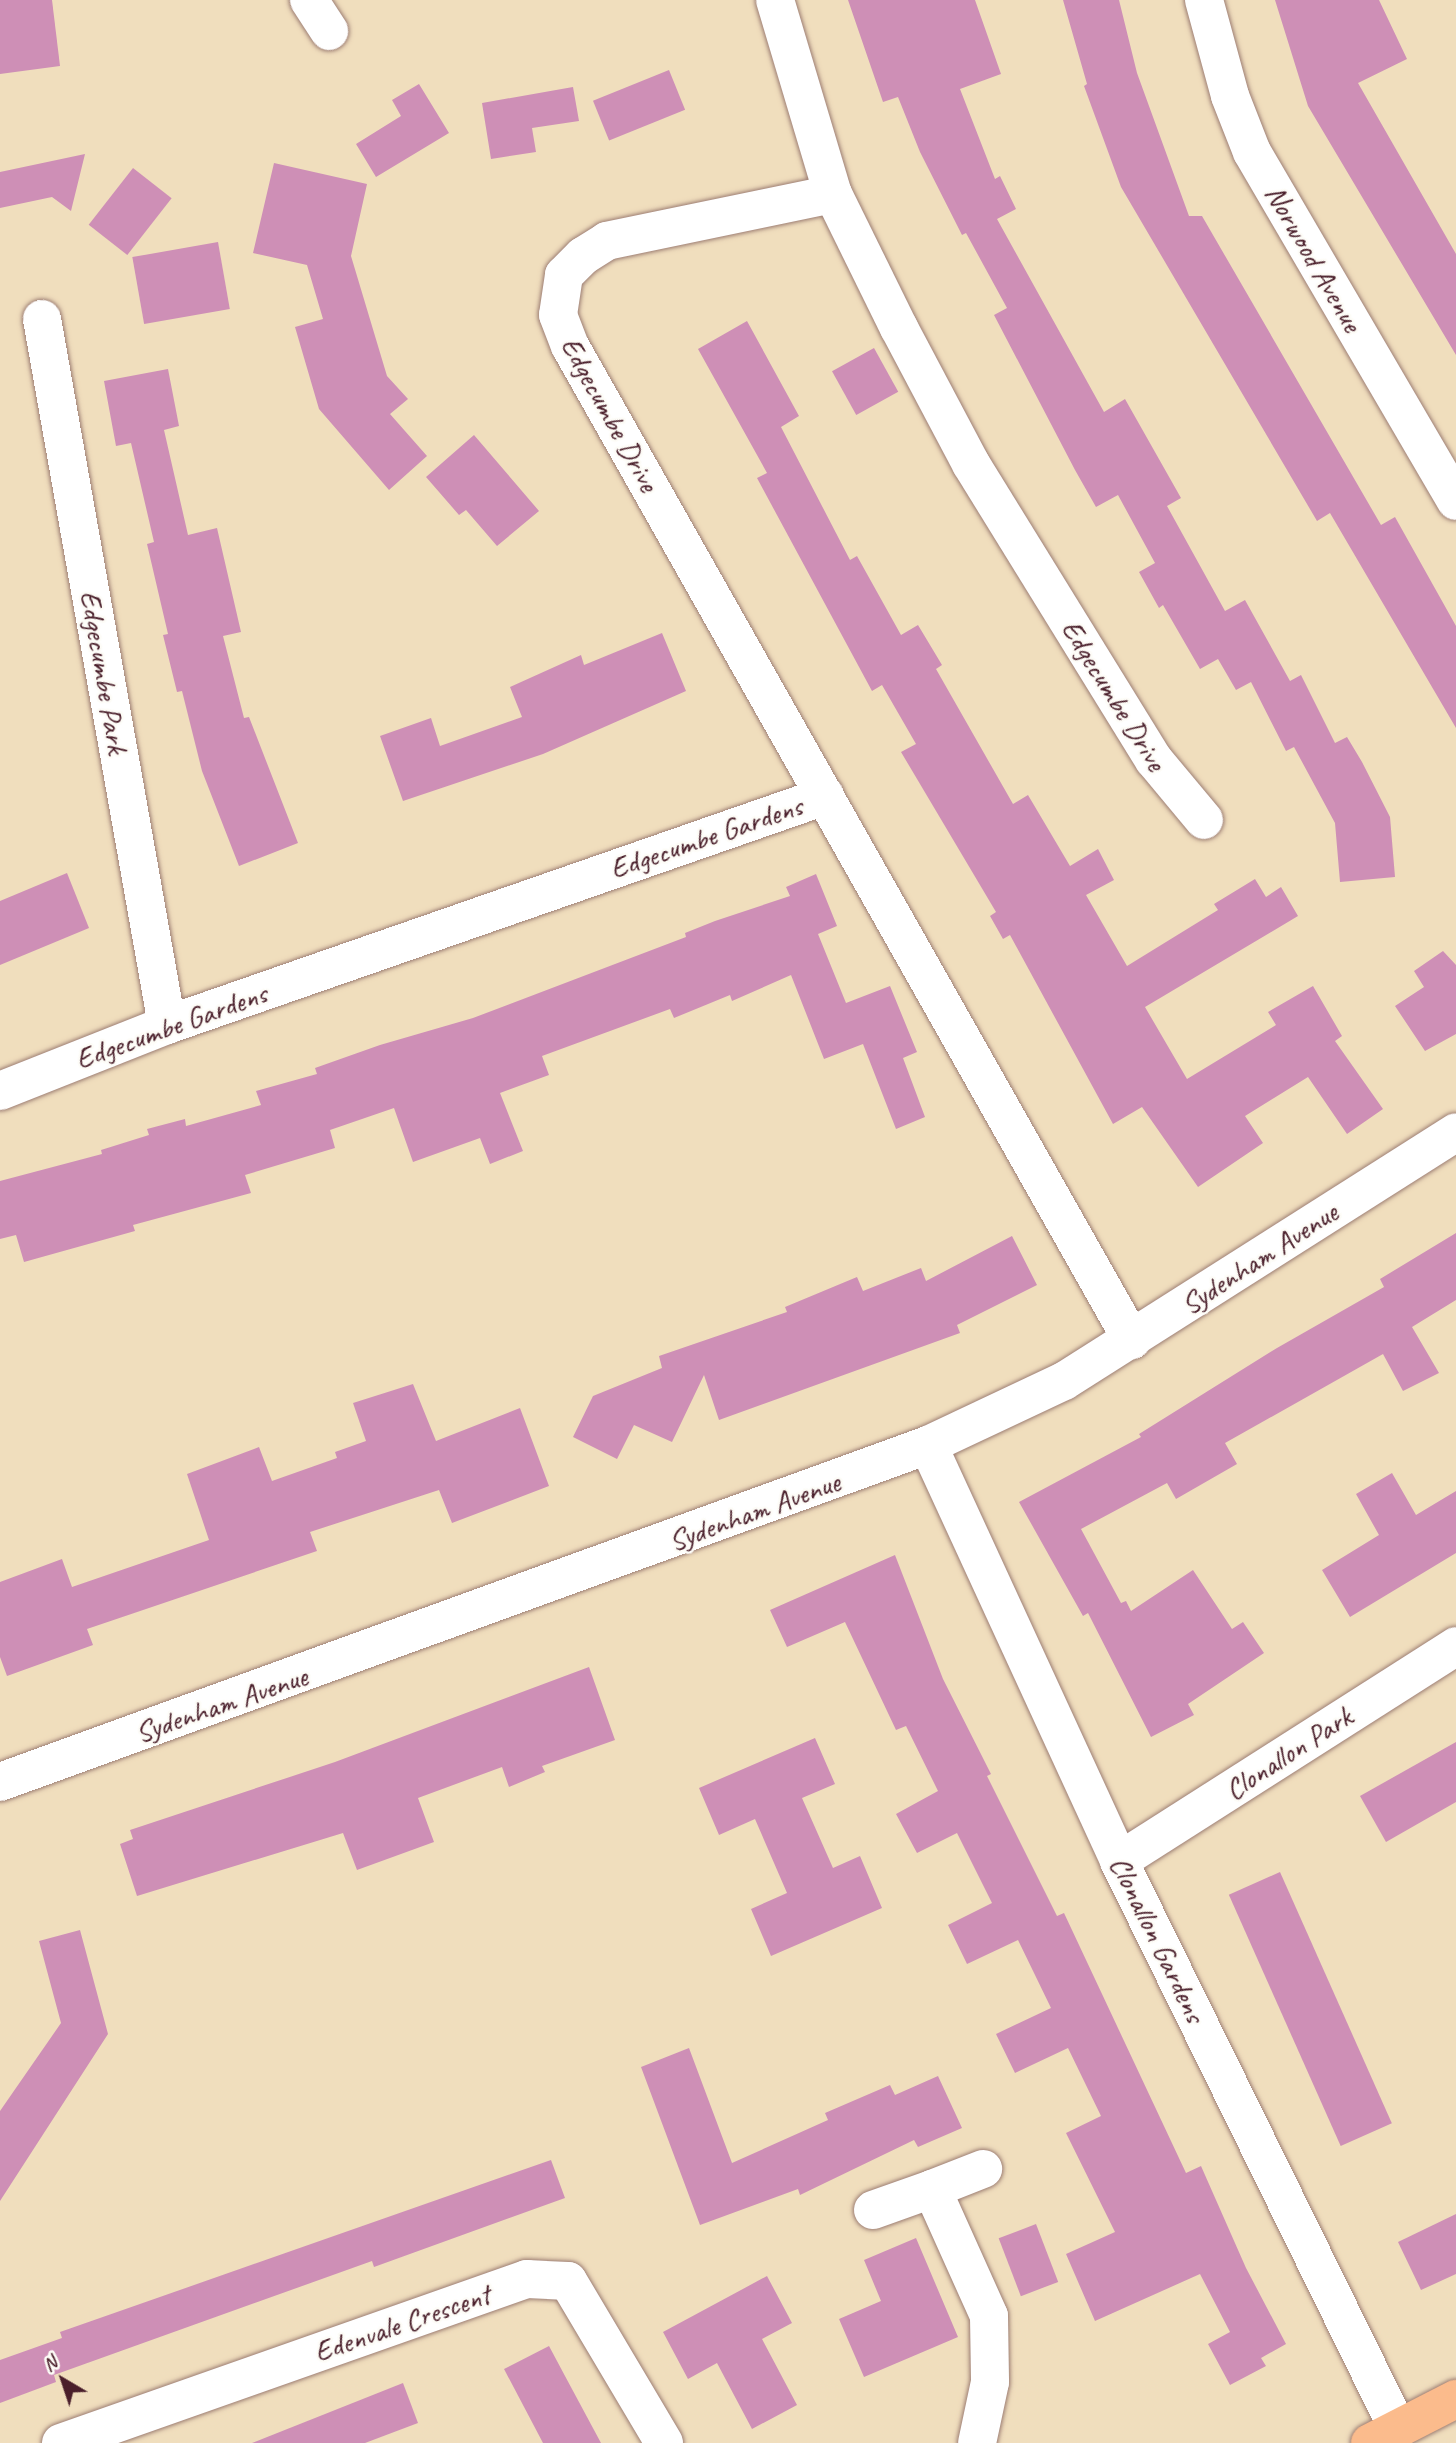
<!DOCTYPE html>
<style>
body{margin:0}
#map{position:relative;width:1456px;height:2443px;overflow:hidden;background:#f0debd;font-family:Caveat,sans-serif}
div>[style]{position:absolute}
.building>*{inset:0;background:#ce8fb6;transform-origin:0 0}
.roads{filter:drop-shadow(0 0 2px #9d7e74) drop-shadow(0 0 2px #9d7e74)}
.minor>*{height:38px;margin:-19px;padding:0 19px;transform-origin:19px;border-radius:19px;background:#fff}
.major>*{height:38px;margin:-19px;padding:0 19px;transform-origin:19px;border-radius:19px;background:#fbbb8c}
span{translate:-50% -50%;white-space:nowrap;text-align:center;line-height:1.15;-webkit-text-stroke:5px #fdfcf7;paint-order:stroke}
.street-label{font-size:30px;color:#4a1f2b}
.north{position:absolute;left:28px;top:2345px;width:70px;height:70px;-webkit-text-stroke:5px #fdfcf7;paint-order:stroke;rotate:321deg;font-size:19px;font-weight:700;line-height:28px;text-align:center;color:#4a1f2b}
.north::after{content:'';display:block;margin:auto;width:24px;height:32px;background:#4a1f2b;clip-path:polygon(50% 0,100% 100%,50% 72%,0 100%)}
</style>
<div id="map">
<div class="building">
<div style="clip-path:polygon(0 0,52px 0,60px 66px,0 74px)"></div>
<div style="clip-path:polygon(848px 0,975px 0,1001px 74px,960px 89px,995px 179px,1000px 176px,1016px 209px,997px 219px,1104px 412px,1125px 399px,1181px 498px,1167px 506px,1225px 611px,1245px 600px,1290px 681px,1301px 675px,1335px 743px,1347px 737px,1362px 762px,1390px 817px,1395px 877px,1340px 882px,1335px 823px,1294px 747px,1286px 751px,1251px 682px,1236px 690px,1218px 659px,1200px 669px,1163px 605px,1159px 608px,1139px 572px,1155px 563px,1118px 495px,1096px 507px,1075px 470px,994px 315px,1007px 308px,966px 233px,962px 235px,920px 152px,898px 97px,883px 102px)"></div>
<div style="clip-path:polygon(1063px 0,1119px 0,1137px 73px,1189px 216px,1202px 216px,1381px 525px,1395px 517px,1456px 626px,1456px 728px,1330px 513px,1317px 521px,1121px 187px,1084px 86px,1087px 84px)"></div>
<div style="clip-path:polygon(1275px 0,1379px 0,1407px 59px,1358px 83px,1456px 254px,1456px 355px,1308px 106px)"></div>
<div style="left:669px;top:70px;width:43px;height:82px;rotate:68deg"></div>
<div style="clip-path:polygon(419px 84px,449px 133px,376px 177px,356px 144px,401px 116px,392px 100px)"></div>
<div style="clip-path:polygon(573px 87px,579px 121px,532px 128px,536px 152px,491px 159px,482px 103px)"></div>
<div style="clip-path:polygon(85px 154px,71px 211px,52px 197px,0 208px,0 172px)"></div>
<div style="clip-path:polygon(274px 163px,367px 184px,351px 256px,387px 376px,408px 399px,390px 414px,427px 456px,389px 490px,319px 409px,295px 327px,323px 319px,307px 265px,253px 253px)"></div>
<div style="left:133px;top:168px;width:49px;height:72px;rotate:38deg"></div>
<div style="left:218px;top:242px;width:68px;height:87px;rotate:80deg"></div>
<div style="clip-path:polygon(747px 321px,799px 416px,781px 427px,850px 560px,857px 556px,901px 635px,918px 625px,942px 665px,936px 669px,1013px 804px,1028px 795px,1070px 866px,1098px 849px,1114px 880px,1086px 895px,1127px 966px,1218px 910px,1214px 904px,1255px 879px,1266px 897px,1281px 887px,1298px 916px,1145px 1007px,1187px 1079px,1276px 1025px,1268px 1012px,1313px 986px,1342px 1036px,1335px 1041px,1383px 1109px,1347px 1134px,1308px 1077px,1245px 1116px,1263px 1143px,1198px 1187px,1142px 1107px,1113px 1124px,1010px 935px,1003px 939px,990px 916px,996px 912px,901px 752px,916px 744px,882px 685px,872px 691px,757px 478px,767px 473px,698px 349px)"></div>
<div style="left:874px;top:348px;width:50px;height:48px;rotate:61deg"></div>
<div style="clip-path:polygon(168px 369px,179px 426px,164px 430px,188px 535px,217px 528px,241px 632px,223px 636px,244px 718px,249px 717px,298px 843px,239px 866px,202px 771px,182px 691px,177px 692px,163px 635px,168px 634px,147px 544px,154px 542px,131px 443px,116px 446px,104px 381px)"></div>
<div style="clip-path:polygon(474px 435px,539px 511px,497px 546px,466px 510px,459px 515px,426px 477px)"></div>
<div style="clip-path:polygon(662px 633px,686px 691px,543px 754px,403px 801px,380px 736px,431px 718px,440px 746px,522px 717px,510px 687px,581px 655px,584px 665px)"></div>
<div style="clip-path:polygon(67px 873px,89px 928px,0 965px,0 901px)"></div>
<div style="clip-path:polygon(816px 874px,837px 926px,818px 934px,846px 1003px,890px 986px,917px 1052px,903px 1058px,925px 1117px,896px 1129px,863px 1044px,824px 1059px,791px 975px,732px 1001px,730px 995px,674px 1018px,670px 1009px,542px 1056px,549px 1075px,500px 1093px,523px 1151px,490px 1164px,480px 1138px,413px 1162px,394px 1108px,330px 1130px,335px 1148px,245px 1175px,251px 1193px,133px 1225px,135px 1231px,24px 1262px,16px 1235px,0 1239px,0 1181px,102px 1154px,101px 1150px,149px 1135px,147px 1129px,185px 1119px,186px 1126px,261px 1105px,256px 1091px,317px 1074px,315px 1068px,380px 1045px,473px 1018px,686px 937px,685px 933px,715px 921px,790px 896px,786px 887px)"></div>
<div style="clip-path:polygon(1443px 951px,1456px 965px,1456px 1034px,1425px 1051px,1395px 1006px,1424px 987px,1414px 971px)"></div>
<div style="clip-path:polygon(1456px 1233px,1456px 1300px,1412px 1327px,1439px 1373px,1403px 1391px,1383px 1354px,1225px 1443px,1237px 1464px,1176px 1499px,1167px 1483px,1081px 1529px,1121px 1603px,1126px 1601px,1131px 1611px,1193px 1570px,1232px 1629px,1243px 1622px,1264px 1653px,1188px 1704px,1194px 1715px,1151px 1737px,1088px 1613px,1083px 1616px,1019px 1502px,1141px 1437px,1139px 1434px,1277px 1348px,1384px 1287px,1380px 1279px)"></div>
<div style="clip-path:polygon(1012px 1236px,1037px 1285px,957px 1325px,960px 1333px,719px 1420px,704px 1375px,672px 1442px,634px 1425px,617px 1459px,573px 1437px,593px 1396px,662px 1368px,659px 1356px,787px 1312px,785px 1307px,857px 1277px,863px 1291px,921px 1268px,926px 1281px)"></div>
<div style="clip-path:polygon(413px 1384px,436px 1441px,520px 1408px,549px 1486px,452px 1523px,439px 1490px,310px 1532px,317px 1551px,87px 1629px,93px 1645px,7px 1676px,0 1657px,0 1582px,62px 1559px,72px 1587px,209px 1540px,187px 1474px,259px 1447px,272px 1481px,337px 1458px,335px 1452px,366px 1441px,353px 1403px)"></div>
<div style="clip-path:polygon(1392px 1473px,1416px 1515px,1456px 1491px,1456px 1553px,1350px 1617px,1322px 1570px,1379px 1535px,1356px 1494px)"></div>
<div style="clip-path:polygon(895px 1555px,943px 1679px,991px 1774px,987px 1776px,1057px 1916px,1064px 1913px,1186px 2173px,1201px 2166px,1246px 2268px,1286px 2344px,1261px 2358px,1266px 2366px,1230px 2385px,1208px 2344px,1230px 2332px,1200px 2274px,1095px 2321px,1066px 2254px,1115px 2232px,1066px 2133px,1101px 2116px,1068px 2048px,1015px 2073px,996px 2034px,1051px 2008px,1018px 1940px,967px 1964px,948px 1925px,992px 1903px,957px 1833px,917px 1853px,896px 1814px,938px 1791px,906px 1726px,896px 1730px,845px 1622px,787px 1647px,770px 1610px)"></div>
<div style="clip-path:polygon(589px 1667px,615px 1740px,542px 1766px,545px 1772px,509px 1787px,502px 1767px,418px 1798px,434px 1842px,357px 1870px,343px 1833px,137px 1896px,120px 1844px,133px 1839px,130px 1830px,335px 1762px)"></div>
<div style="clip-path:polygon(815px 1738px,835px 1784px,802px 1798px,833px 1868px,860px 1856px,882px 1908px,771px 1956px,751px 1909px,787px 1893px,755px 1819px,719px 1835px,699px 1788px)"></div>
<div style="clip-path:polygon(1456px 1742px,1456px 1802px,1386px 1842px,1360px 1796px)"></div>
<div style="left:1280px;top:1872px;width:275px;height:56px;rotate:66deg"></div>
<div style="clip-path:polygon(80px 1930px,108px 2034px,0 2201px,0 2111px,61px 2023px,39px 1941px)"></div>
<div style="clip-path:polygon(689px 2048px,732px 2163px,828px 2120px,825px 2113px,890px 2085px,895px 2095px,938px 2076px,962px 2128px,918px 2147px,914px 2140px,800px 2195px,798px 2189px,700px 2225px,641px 2067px)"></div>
<div style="clip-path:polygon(551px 2160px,565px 2198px,374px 2267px,372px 2261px,54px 2375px,56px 2382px,0 2403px,0 2360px,62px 2338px,60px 2332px)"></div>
<div style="clip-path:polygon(1456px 2214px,1456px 2274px,1421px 2290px,1398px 2242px)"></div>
<div style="left:1036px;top:2224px;width:62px;height:40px;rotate:69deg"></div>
<div style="clip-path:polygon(916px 2238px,958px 2337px,864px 2377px,839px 2319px,881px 2301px,864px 2260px)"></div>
<div style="clip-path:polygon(767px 2276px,792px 2323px,762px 2339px,797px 2405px,752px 2429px,717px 2363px,688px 2379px,663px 2332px)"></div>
<div style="clip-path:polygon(549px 2346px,565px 2376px,601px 2443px,543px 2443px,504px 2369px)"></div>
<div style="clip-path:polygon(403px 2383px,418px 2423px,365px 2443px,252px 2443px)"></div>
</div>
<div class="roads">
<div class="minor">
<div style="left:309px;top:0;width:37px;rotate:57deg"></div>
<div style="left:775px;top:0;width:202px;rotate:73.4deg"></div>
<div style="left:833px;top:194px;width:149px;rotate:63.8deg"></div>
<div style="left:899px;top:328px;width:154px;rotate:62.1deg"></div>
<div style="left:971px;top:464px;width:348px;rotate:58.3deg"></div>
<div style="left:1154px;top:760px;width:78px;rotate:50.2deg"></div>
<div style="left:1204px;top:0;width:99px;rotate:74.8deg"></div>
<div style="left:1230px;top:96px;width:60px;rotate:68.6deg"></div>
<div style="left:1252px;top:152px;width:404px;rotate:59.7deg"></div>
<div style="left:833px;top:194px;width:231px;rotate:168.3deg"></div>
<div style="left:607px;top:241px;width:28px;rotate:148deg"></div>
<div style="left:583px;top:256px;width:27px;rotate:135deg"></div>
<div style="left:564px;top:275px;width:40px;rotate:98.5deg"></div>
<div style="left:558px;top:315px;width:33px;rotate:69deg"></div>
<div style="left:570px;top:346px;width:1142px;rotate:60.52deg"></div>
<div style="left:42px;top:319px;width:717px;rotate:79.96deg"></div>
<div style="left:0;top:1091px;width:180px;rotate:-21.6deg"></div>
<div style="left:167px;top:1025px;width:697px;rotate:-19.19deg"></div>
<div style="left:928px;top:1445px;width:458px;rotate:65.3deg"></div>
<div style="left:1119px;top:1861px;width:633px;rotate:63.84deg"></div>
<div style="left:0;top:1782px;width:987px;rotate:-19.96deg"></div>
<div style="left:928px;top:1445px;width:150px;rotate:-25.2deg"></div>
<div style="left:1064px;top:1381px;width:464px;rotate:-32.4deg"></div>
<div style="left:1119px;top:1861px;width:400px;rotate:-32.5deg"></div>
<div style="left:932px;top:2189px;width:55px;rotate:-21.4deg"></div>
<div style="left:873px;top:2210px;width:63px;rotate:-19.6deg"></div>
<div style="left:932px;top:2189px;width:139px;rotate:65.8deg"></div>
<div style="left:989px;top:2316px;width:66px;rotate:89.1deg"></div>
<div style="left:990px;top:2382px;width:62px;rotate:102deg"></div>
<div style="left:61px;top:2443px;width:494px;rotate:-19.4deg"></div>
<div style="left:527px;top:2279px;width:41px;rotate:2.8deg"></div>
<div style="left:568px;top:2281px;width:188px;rotate:59.3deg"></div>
</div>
<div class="major">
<div style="left:1370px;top:2443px;width:97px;rotate:-27.1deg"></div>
</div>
</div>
<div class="street-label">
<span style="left:1314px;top:258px;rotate:60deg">Norwood Avenue</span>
<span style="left:610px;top:414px;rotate:61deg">Edgecumbe Drive</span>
<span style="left:104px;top:672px;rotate:80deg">Edgecumbe Park</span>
<span style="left:1114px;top:695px;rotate:58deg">Edgecumbe Drive</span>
<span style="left:706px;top:837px;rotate:-19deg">Edgecumbe Gardens</span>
<span style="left:171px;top:1026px;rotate:-20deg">Edgecumbe Gardens</span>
<span style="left:1259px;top:1258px;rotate:-33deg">Sydenham Avenue</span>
<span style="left:754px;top:1511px;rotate:-20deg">Sydenham Avenue</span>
<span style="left:221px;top:1704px;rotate:-19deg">Sydenham Avenue</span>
<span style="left:1288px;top:1753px;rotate:-33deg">Clonallon Park</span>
<span style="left:1158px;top:1939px;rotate:64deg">Clonallon Gardens</span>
<span style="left:402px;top:2323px;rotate:-19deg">Edenvale Crescent</span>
</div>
<div class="north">N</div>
</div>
